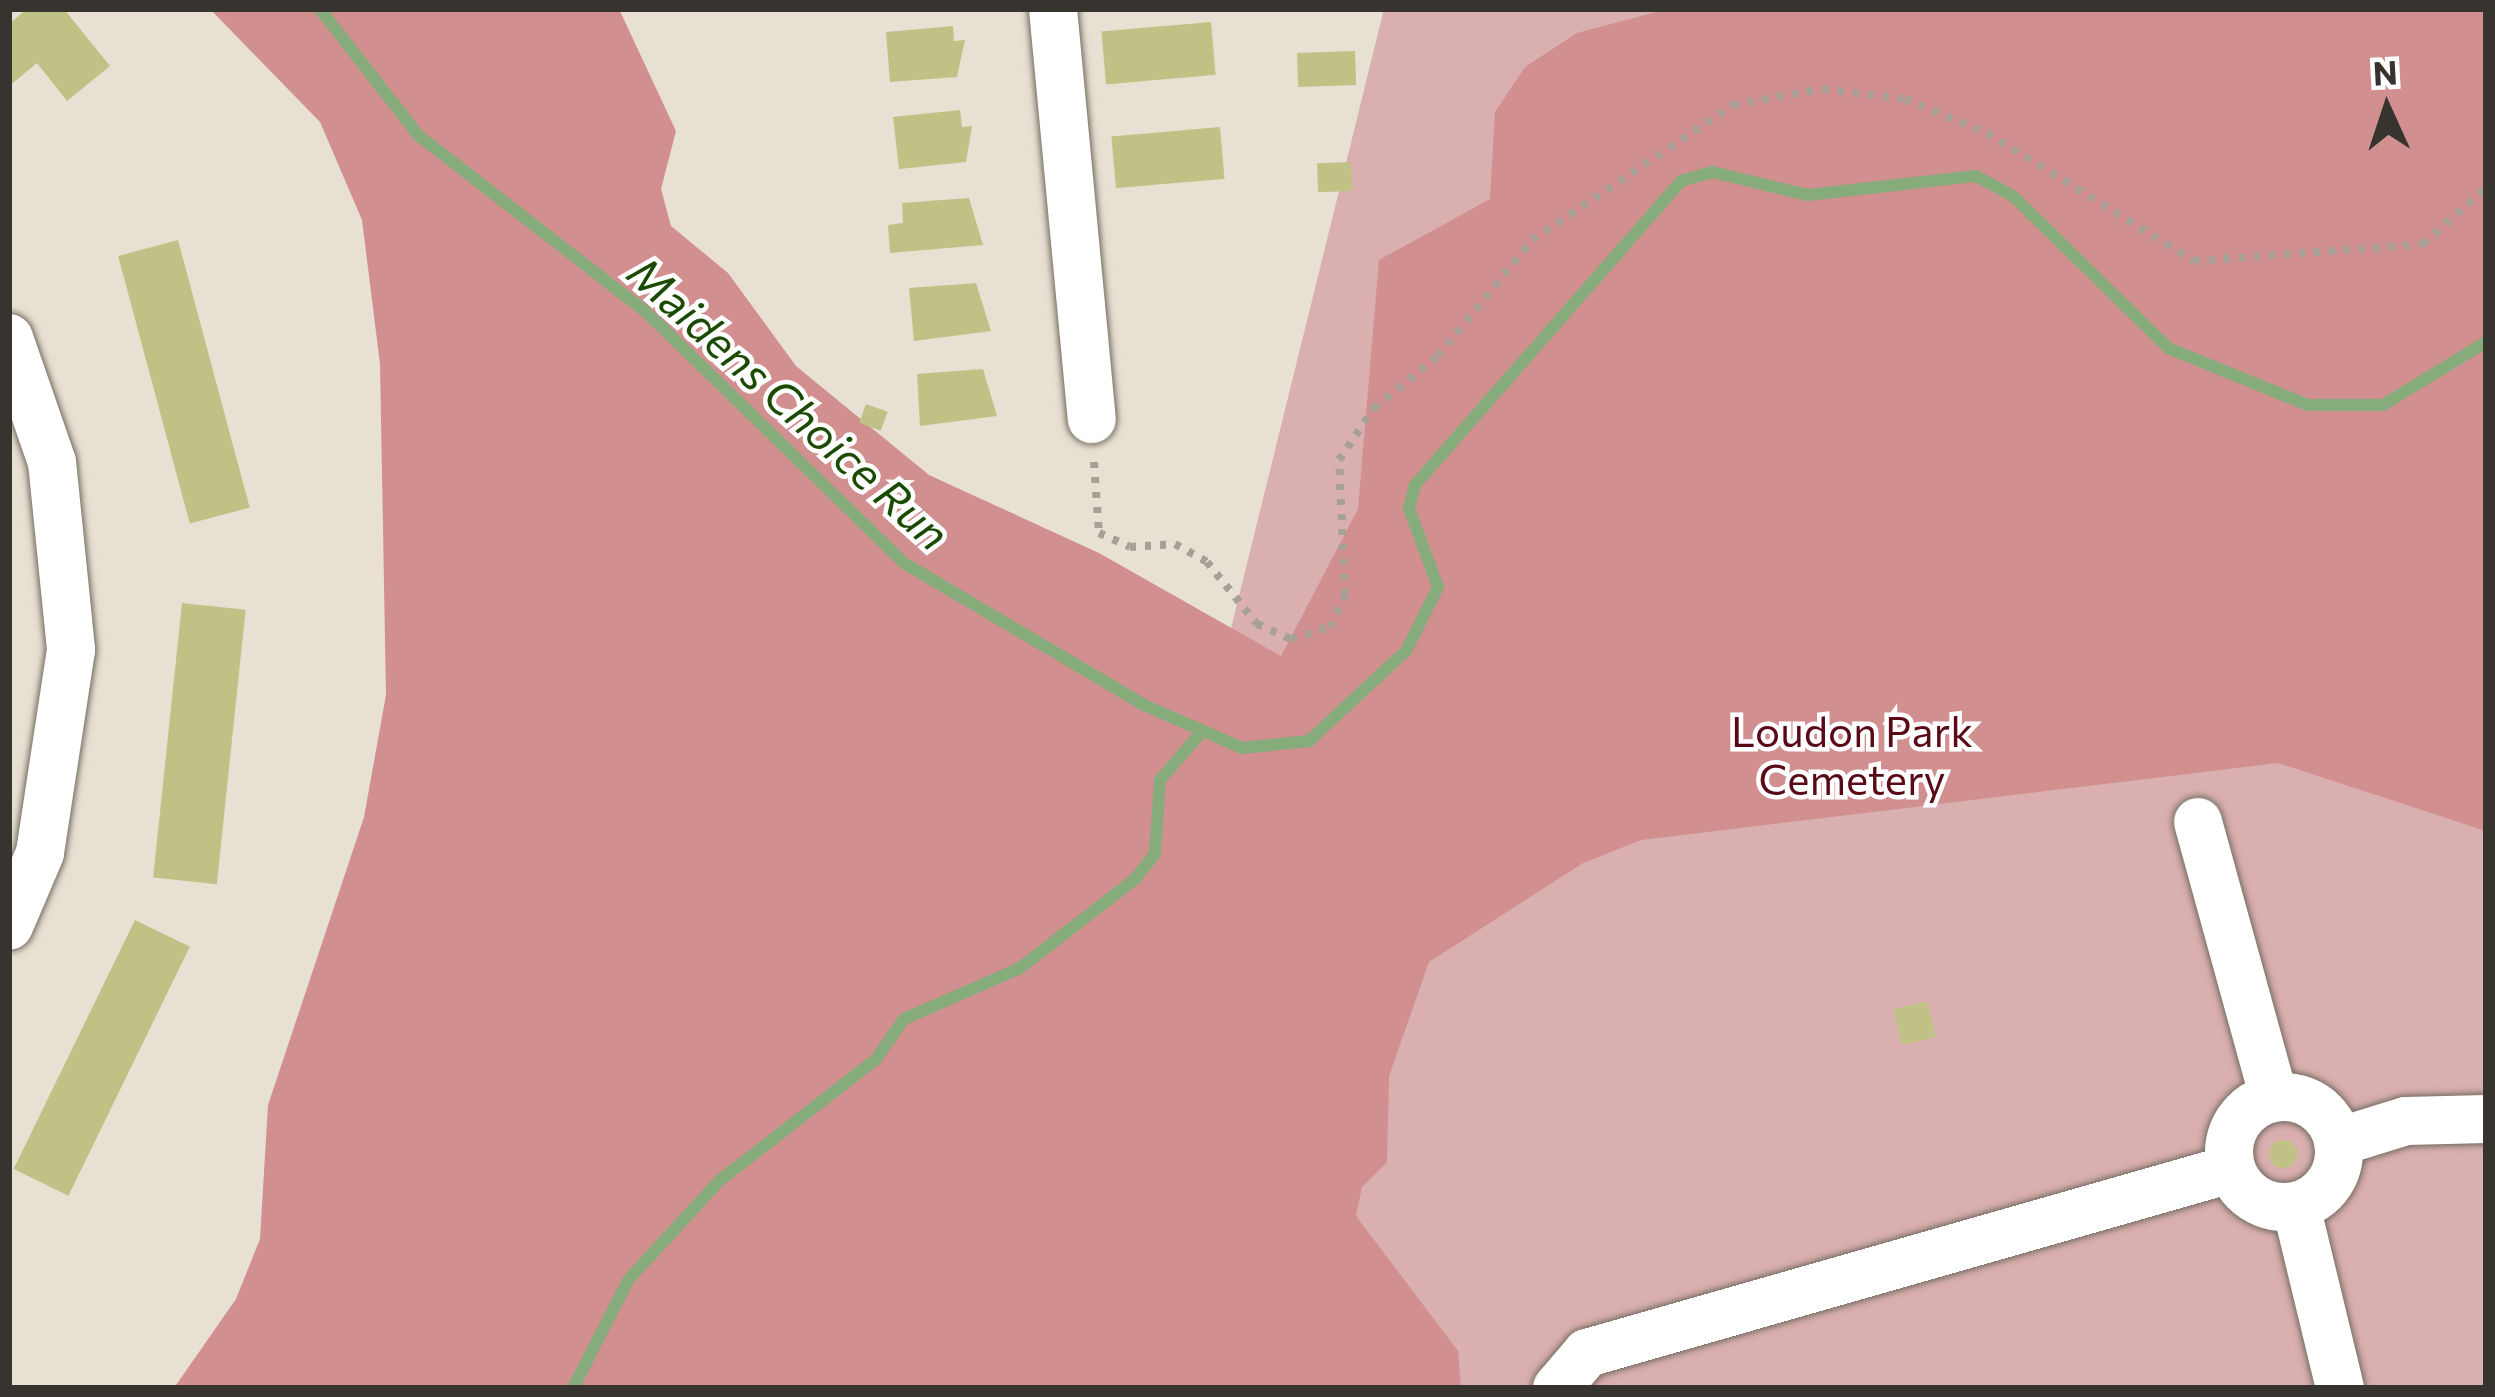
<!DOCTYPE html>
<style>
body{margin:0}
#map{position:relative;width:2495px;height:1397px;overflow:hidden;background:#e8e0d3;font-family:Commissioner,sans-serif}
div>[style]{position:absolute}
.green>*{inset:0;background:#daafaf}
.forest>*{inset:0;background:#d18f90}
.stream>*{height:12px;margin:-6px;padding:0 6px;transform-origin:6px;border-radius:6px;background:#87ac7b}
.building>*{inset:0;background:#c0c184;transform-origin:0 0}
.round{border-radius:50%}
.path>*{height:8px;margin-top:-4px;transform-origin:0;background:repeating-linear-gradient(90deg,#a7a096 0 6px,transparent 0 15px)}
.roads{filter:drop-shadow(0 0 3px #766e63) drop-shadow(0 0 3px #766e63)}
.minor>*{height:48px;margin:-24px;padding:0 24px;transform-origin:24px;border-radius:24px;background:#fff}
.minor>.ring{margin:-24px;padding:0;box-sizing:content-box;background:none;border:48px solid #fff;border-radius:50%}
span{translate:-50% -50%;white-space:nowrap;text-align:center;line-height:1.15;-webkit-text-stroke:9px #fff;paint-order:stroke}
.park-label{font-size:42px;color:#5a0a17}
.water-label{font-size:45px;color:#1b4b03;font-style:italic}
.frame{position:absolute;inset:0;border:12px solid #37342f;pointer-events:none}
.north{position:absolute;left:2327px;top:48px;width:120px;height:120px;-webkit-text-stroke:9px #fff;paint-order:stroke;rotate:357deg;font-size:33px;font-weight:700;line-height:48px;text-align:center;color:#37342f}
.north::after{content:'';display:block;margin:auto;width:42px;height:54px;background:#37342f;clip-path:polygon(50% 0,100% 100%,50% 72%,0 100%)}
</style>
<div id="map">
<div class="green">
<div style="clip-path:polygon(1384px 9px,2486px 9px,2486px 1388px,756px 1388px,1196px 770px)"></div>
</div>
<div class="forest">
<div style="clip-path:polygon(210px 9px,619px 9px,676px 131px,661px 189px,671px 226px,728px 273px,796px 366px,929px 475px,1099px 553px,1281px 656px,1358px 509px,1379px 260px,1490px 199px,1495px 112px,1525px 67px,1577px 33px,1668px 9px,2486px 9px,2486px 831px,2278px 763px,1641px 840px,1583px 863px,1429px 962px,1389px 1076px,1387px 1162px,1362px 1187px,1356px 1216px,1458px 1351px,1461px 1388px,174px 1388px,236px 1299px,260px 1239px,268px 1105px,364px 817px,386px 695px,380px 364px,362px 220px,320px 122px)"></div>
</div>
<div class="stream">
<div style="left:320px;top:9px;width:160px;rotate:52.1deg"></div>
<div style="left:418px;top:135px;width:287px;rotate:37.8deg"></div>
<div style="left:645px;top:311px;width:361px;rotate:44.2deg"></div>
<div style="left:904px;top:563px;width:279px;rotate:30.6deg"></div>
<div style="left:1144px;top:705px;width:107px;rotate:23.7deg"></div>
<div style="left:1242px;top:748px;width:67px;rotate:-6deg"></div>
<div style="left:1309px;top:741px;width:132px;rotate:-42.9deg"></div>
<div style="left:1406px;top:651px;width:72px;rotate:-63.4deg"></div>
<div style="left:1438px;top:587px;width:84px;rotate:-110.2deg"></div>
<div style="left:1409px;top:508px;width:24px;rotate:-75deg"></div>
<div style="left:1415px;top:485px;width:404px;rotate:-48.8deg"></div>
<div style="left:1681px;top:181px;width:32px;rotate:-16deg"></div>
<div style="left:1712px;top:172px;width:99px;rotate:13.5deg"></div>
<div style="left:1808px;top:195px;width:169px;rotate:-6.5deg"></div>
<div style="left:1976px;top:176px;width:42px;rotate:28.4deg"></div>
<div style="left:2013px;top:196px;width:217px;rotate:44.4deg"></div>
<div style="left:2168px;top:348px;width:151px;rotate:22.2deg"></div>
<div style="left:2308px;top:405px;width:75px"></div>
<div style="left:2383px;top:405px;width:121px;rotate:-31.5deg"></div>
<div style="left:573px;top:1388px;width:123px;rotate:-62.8deg"></div>
<div style="left:629px;top:1279px;width:133px;rotate:-47.4deg"></div>
<div style="left:719px;top:1181px;width:199px;rotate:-37.8deg"></div>
<div style="left:876px;top:1059px;width:49px;rotate:-55deg"></div>
<div style="left:904px;top:1019px;width:127px;rotate:-23.7deg"></div>
<div style="left:1020px;top:968px;width:145px;rotate:-37.7deg"></div>
<div style="left:1135px;top:879px;width:33px;rotate:-52deg"></div>
<div style="left:1155px;top:853px;width:73px;rotate:-86.1deg"></div>
<div style="left:1160px;top:780px;width:60px;rotate:-49.1deg"></div>
</div>
<div class="building">
<div style="clip-path:polygon(27px 9px,64px 9px,110px 66px,67px 101px,37px 63px,9px 86px,9px 24px)"></div>
<div style="left:1211px;top:22px;width:53px;height:110px;rotate:85deg"></div>
<div style="clip-path:polygon(953px 26px,954px 41px,965px 40px,957px 77px,890px 82px,886px 32px)"></div>
<div style="left:1355px;top:51px;width:34px;height:58px;rotate:88deg"></div>
<div style="clip-path:polygon(960px 110px,962px 127px,972px 126px,966px 162px,899px 169px,893px 117px)"></div>
<div style="left:1220px;top:127px;width:52px;height:109px;rotate:85deg"></div>
<div style="left:1351px;top:162px;width:29px;height:34px;rotate:88deg"></div>
<div style="clip-path:polygon(969px 198px,983px 245px,890px 253px,888px 225px,903px 223px,902px 203px)"></div>
<div style="left:178px;top:240px;width:277px;height:62px;rotate:75deg"></div>
<div style="clip-path:polygon(976px 283px,991px 331px,914px 341px,909px 288px)"></div>
<div style="clip-path:polygon(983px 369px,997px 416px,920px 426px,917px 374px)"></div>
<div style="left:866px;top:404px;width:23px;height:20px;rotate:20deg"></div>
<div style="left:182px;top:603px;width:64px;height:276px;rotate:6deg"></div>
<div style="left:135px;top:920px;width:61px;height:277px;rotate:26deg"></div>
<div style="left:1927px;top:1001px;width:37px;height:35px;rotate:76deg"></div>
<div class="round" style="left:2269px;top:1140px;width:28px;height:28px"></div>
</div>
<div class="path">
<div style="left:1094px;top:462px;width:71px;rotate:86deg"></div>
<div style="left:1099px;top:533px;width:34px;rotate:24deg"></div>
<div style="left:1130px;top:547px;width:45px;rotate:-3.8deg"></div>
<div style="left:1175px;top:544px;width:37px;rotate:29deg"></div>
<div style="left:1207px;top:562px;width:80px;rotate:51.1deg"></div>
<div style="left:1257px;top:624px;width:37px;rotate:24deg"></div>
<div style="left:1291px;top:639px;width:41px;rotate:-17.1deg"></div>
<div style="left:1330px;top:627px;width:35px;rotate:-65deg"></div>
<div style="left:1345px;top:595px;width:135px;rotate:-92.5deg"></div>
<div style="left:1339px;top:460px;width:63px;rotate:-56.1deg"></div>
<div style="left:1374px;top:408px;width:82px;rotate:-39.1deg"></div>
<div style="left:1438px;top:356px;width:149px;rotate:-51deg"></div>
<div style="left:1532px;top:240px;width:242px;rotate:-33.9deg"></div>
<div style="left:1733px;top:105px;width:91px;rotate:-10.1deg"></div>
<div style="left:1823px;top:89px;width:83px;rotate:7deg"></div>
<div style="left:1905px;top:99px;width:89px;rotate:22.5deg"></div>
<div style="left:1987px;top:133px;width:243px;rotate:31.7deg"></div>
<div style="left:2194px;top:261px;width:230px;rotate:-4.2deg"></div>
<div style="left:2423px;top:244px;width:84px;rotate:-41.6deg"></div>
</div>
<div class="roads">
<div class="minor">
<div style="left:1053px;top:9px;width:412px;rotate:84.6deg"></div>
<div style="left:9px;top:338px;width:131px;rotate:70.9deg"></div>
<div style="left:52px;top:462px;width:189px;rotate:84.2deg"></div>
<div style="left:71px;top:650px;width:205px;rotate:98.7deg"></div>
<div style="left:40px;top:853px;width:79px;rotate:113deg"></div>
<div style="left:2198px;top:822px;width:286px;rotate:74.6deg"></div>
<div class="ring" style="left:2229px;top:1097px;width:62px;height:62px"></div>
<div style="left:2338px;top:1142px;width:71px;rotate:-17.2deg"></div>
<div style="left:2406px;top:1121px;width:80px;rotate:-1.4deg"></div>
<div style="left:2296px;top:1206px;width:187px;rotate:76.4deg"></div>
<div style="left:1557px;top:1388px;width:46px;rotate:-49.4deg"></div>
<div style="left:1587px;top:1353px;width:670px;rotate:-15.95deg"></div>
</div>
</div>
<div class="park-label">
<span style="left:1852px;top:754px">Loudon Park<br>Cemetery</span>
</div>
<div class="water-label">
<span style="left:790px;top:402px;rotate:42deg">Maidens Choice Run</span>
</div>
<div class="frame"></div>
<div class="north">N</div>
</div>
